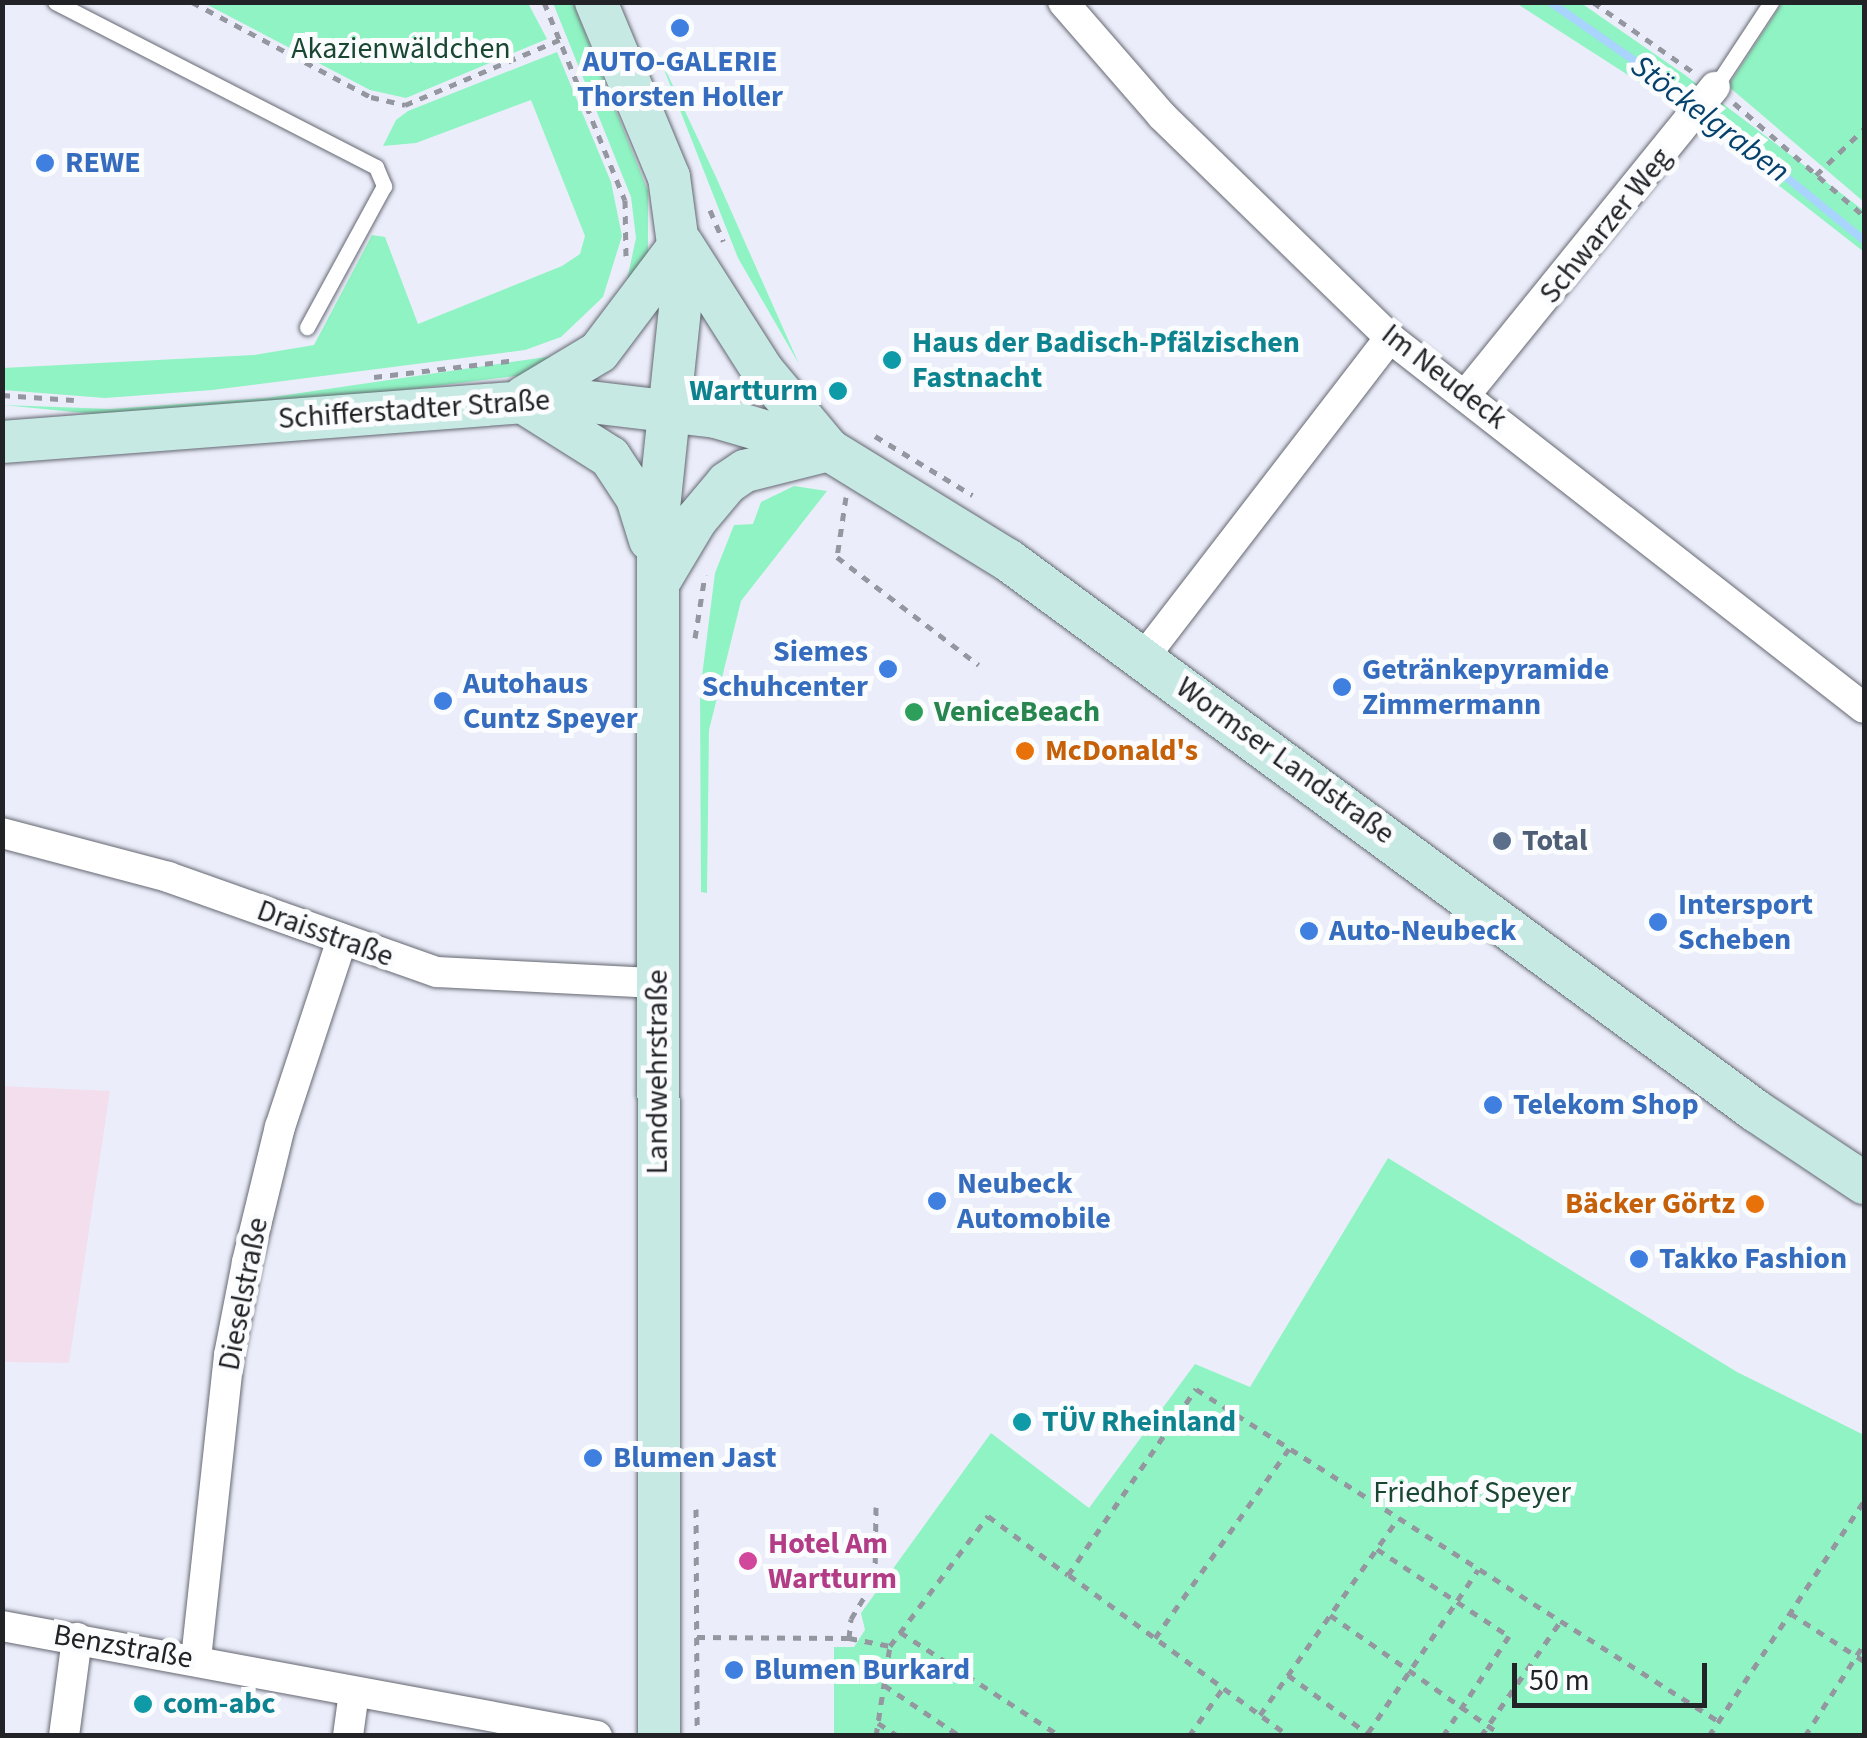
<!DOCTYPE html>
<meta charset="utf-8">
<style>
body{margin:0}
#map{position:relative;width:1867px;height:1738px;overflow:hidden;background:#ebeefa;font-family:"Source Sans 3",sans-serif}
div>[style]{position:absolute}
.industrial>*{inset:0;background:#f3deed}
.green>*{inset:0;background:#90f3c3}
.stream>*{height:8px;margin:-4px;padding:0 4px;transform-origin:4px;border-radius:4px;background:#a8d4fe}
.path>*{height:5px;margin-top:-2.5px;transform-origin:0;background:repeating-linear-gradient(90deg,#9497a0 0 8px,transparent 0 16px)}
.roads{filter:drop-shadow(0 0 2px #656872) drop-shadow(0 0 2px #656872)}
.service>*{height:15px;margin:-7.5px;padding:0 7.5px;transform-origin:7.5px;border-radius:7.5px;background:#fff}
.minor>*{height:30px;margin:-15px;padding:0 15px;transform-origin:15px;border-radius:15px;background:#fff}
.secondary>*{height:42px;margin:-21px;padding:0 21px;transform-origin:21px;border-radius:21px;background:#c7e9e4}
.dots>*{width:28px;height:28px;translate:-50% -50%;box-sizing:border-box;border:5px solid #fbfcfe;border-radius:50%}
span{translate:-50% -50%;white-space:nowrap;text-align:center;line-height:1.15;-webkit-text-stroke:10px #fbfcfe;paint-order:stroke}
.park-label{font-size:30px;color:#194732}
.shop-label{font-size:30px;color:#366cbe;font-weight:700}
.left{translate:0 -50%;text-align:left}
.right{translate:-100% -50%;text-align:right}
.street-label{font-size:30px;color:#212327}
.culture-label{font-size:30px;color:#0d838f;font-weight:700}
.leisure-label{font-size:30px;color:#27864d;font-weight:700}
.food-label{font-size:30px;color:#c56008;font-weight:700}
.service-label{font-size:30px;color:#4e5e75;font-weight:700}
.hotel-label{font-size:30px;color:#b23c85;font-weight:700}
.water-label{font-size:32px;color:#04416c;font-style:italic}
.frame{position:absolute;inset:0;border:5px solid #212327;pointer-events:none}
.scale{position:absolute;left:1512px;top:1663px;width:195px;height:45px;box-sizing:border-box;border:5px solid #212327;border-top:0;padding-left:12px;font-size:30px;line-height:35px;white-space:nowrap;color:#212327;-webkit-text-stroke:8px #fbfcfe;paint-order:stroke}
</style>
<div id="map">
<div class="industrial">
<div style="clip-path:polygon(3px 1086px,110px 1091px,69px 1363px,3px 1362px)"></div>
</div>
<div class="green">
<div style="clip-path:polygon(204px 3px,528px 3px,547px 39px,406px 98px,370px 90px)"></div>
<div style="clip-path:polygon(553px 3px,573px 3px,648px 191px,648px 257px,627px 280px,636px 238px,631px 197px)"></div>
<div style="clip-path:polygon(1516px 3px,1581px 3px,1685px 75px,1863px 210px,1864px 252px,1681px 109px)"></div>
<div style="clip-path:polygon(1782px 3px,1864px 3px,1864px 202px,1728px 86px)"></div>
<div style="clip-path:polygon(557px 52px,611px 182px,622px 236px,603px 297px,561px 337px,525px 350px,212px 390px,105px 398px,3px 390px,3px 368px,254px 355px,314px 345px,372px 235px,385px 237px,418px 324px,562px 266px,580px 254px,585px 236px,531px 100px,416px 143px,383px 146px,396px 120px,408px 111px)"></div>
<div style="clip-path:polygon(658px 54px,716px 177px,799px 364px,738px 258px)"></div>
<div style="clip-path:polygon(553px 356px,532px 374px,315px 401px,94px 414px,3px 405px,111px 409px,266px 398px)"></div>
<div style="clip-path:polygon(794px 486px,827px 491px,741px 601px,709px 730px,707px 893px,701px 892px,700px 692px,715px 573px,734px 525px,753px 524px,761px 502px)"></div>
<div style="clip-path:polygon(1388px 1158px,1737px 1372px,1864px 1435px,1864px 1735px,834px 1735px,834px 1647px,854px 1647px,865px 1630px,861px 1613px,991px 1433px,1089px 1508px,1195px 1364px,1250px 1387px)"></div>
</div>
<div class="stream">
<div style="left:1550px;top:2px;width:175px;rotate:34.8deg"></div>
<div style="left:1705px;top:111px;width:205px;rotate:39.1deg"></div>
</div>
<div class="path">
<div style="left:192px;top:2px;width:203px;rotate:28deg"></div>
<div style="left:371px;top:97px;width:35px;rotate:13deg"></div>
<div style="left:405px;top:105px;width:169px;rotate:-22.9deg"></div>
<div style="left:544px;top:2px;width:214px;rotate:67.8deg"></div>
<div style="left:625px;top:200px;width:56px;rotate:89deg"></div>
<div style="left:1593px;top:2px;width:122px;rotate:35deg"></div>
<div style="left:1734px;top:103px;width:172px;rotate:41deg"></div>
<div style="left:1816px;top:175px;width:66px;rotate:-43.8deg"></div>
<div style="left:710px;top:210px;width:34px;rotate:67deg"></div>
<div style="left:374px;top:377px;width:144px;rotate:-6.8deg"></div>
<div style="left:2px;top:395px;width:72px;rotate:4deg"></div>
<div style="left:875px;top:436px;width:114px;rotate:31.3deg"></div>
<div style="left:846px;top:497px;width:61px;rotate:98.5deg"></div>
<div style="left:837px;top:557px;width:178px;rotate:37.3deg"></div>
<div style="left:695px;top:638px;width:64px;rotate:-81deg"></div>
<div style="left:696px;top:1509px;width:227px;rotate:89.7deg"></div>
<div style="left:1377px;top:1549px;width:158px;rotate:33.4deg"></div>
<div style="left:1509px;top:1636px;width:120px;rotate:123.4deg"></div>
<div style="left:1069px;top:1575px;width:273px;rotate:36.2deg"></div>
<div style="left:1790px;top:1613px;width:88px;rotate:33deg"></div>
<div style="left:1330px;top:1615px;width:211px;rotate:35deg"></div>
<div style="left:900px;top:1632px;width:191px;rotate:33deg"></div>
<div style="left:697px;top:1637px;width:152px;rotate:0.4deg"></div>
<div style="left:849px;top:1638px;width:42px;rotate:11deg"></div>
<div style="left:849px;top:1638px;width:19px;rotate:-84deg"></div>
<div style="left:851px;top:1619px;width:47px;rotate:-59deg"></div>
<div style="left:875px;top:1579px;width:72px;rotate:-89.2deg"></div>
<div style="left:1155px;top:1638px;width:232px;rotate:-54.7deg"></div>
<div style="left:1288px;top:1675px;width:103px;rotate:36.3deg"></div>
<div style="left:884px;top:1685px;width:92px;rotate:33.9deg"></div>
<div style="left:1260px;top:1715px;width:240px;rotate:-54.9deg"></div>
<div style="left:878px;top:1723px;width:24px;rotate:33deg"></div>
<div style="left:1368px;top:1733px;width:197px;rotate:-56deg"></div>
<div style="left:876px;top:1736px;width:91px;rotate:-81.2deg"></div>
<div style="left:890px;top:1646px;width:163px;rotate:-53deg"></div>
<div style="left:988px;top:1516px;width:99px;rotate:36.4deg"></div>
<div style="left:1068px;top:1575px;width:226px;rotate:-55.5deg"></div>
<div style="left:1196px;top:1389px;width:619px;rotate:32.46deg"></div>
<div style="left:1189px;top:1736px;width:59px;rotate:-54.7deg"></div>
<div style="left:1481px;top:1736px;width:139px;rotate:-55.3deg"></div>
<div style="left:1709px;top:1736px;width:282px;rotate:-56.6deg"></div>
<div style="left:1805px;top:1736px;width:109px;rotate:-57.3deg"></div>
</div>
<div class="roads">
<div class="service">
<div style="left:55px;top:2px;width:361px;rotate:27.2deg"></div>
<div style="left:376px;top:167px;width:21px;rotate:67deg"></div>
<div style="left:384px;top:186px;width:161px;rotate:118.6deg"></div>
<div style="left:1715px;top:87px;width:102px;rotate:-56.6deg"></div>
</div>
<div class="minor">
<div style="left:1063px;top:2px;width:151px;rotate:49deg"></div>
<div style="left:1162px;top:116px;width:318px;rotate:44.2deg"></div>
<div style="left:1390px;top:338px;width:601px;rotate:37.98deg"></div>
<div style="left:1467px;top:393px;width:394px;rotate:-51deg"></div>
<div style="left:1144px;top:657px;width:403px;rotate:-52.4deg"></div>
<div style="left:2px;top:833px;width:172px;rotate:14.8deg"></div>
<div style="left:168px;top:877px;width:285px;rotate:19.5deg"></div>
<div style="left:437px;top:972px;width:220px;rotate:2.9deg"></div>
<div style="left:2px;top:1626px;width:605px;rotate:10.47deg"></div>
<div style="left:196px;top:1659px;width:306px;rotate:-83.8deg"></div>
<div style="left:229px;top:1355px;width:95px;rotate:-79deg"></div>
<div style="left:247px;top:1262px;width:139px;rotate:-76.3deg"></div>
<div style="left:280px;top:1127px;width:198px;rotate:-71.7deg"></div>
<div style="left:64px;top:1736px;width:99px;rotate:-82.4deg"></div>
<div style="left:348px;top:1736px;width:44px;rotate:-82.2deg"></div>
</div>
<div class="secondary">
<div style="left:596px;top:2px;width:190px;rotate:67.4deg"></div>
<div style="left:669px;top:177px;width:104px;rotate:82.3deg"></div>
<div style="left:683px;top:280px;width:237px;rotate:96deg"></div>
<div style="left:658px;top:516px;width:1220px;rotate:89.95deg"></div>
<div style="left:682px;top:244px;width:151px;rotate:57.5deg"></div>
<div style="left:763px;top:371px;width:103px;rotate:50.1deg"></div>
<div style="left:524px;top:397px;width:87px;rotate:-31deg"></div>
<div style="left:599px;top:352px;width:136px;rotate:-53deg"></div>
<div style="left:521px;top:401px;width:105px;rotate:32.2deg"></div>
<div style="left:610px;top:457px;width:49px;rotate:56.6deg"></div>
<div style="left:637px;top:498px;width:44px;rotate:72.8deg"></div>
<div style="left:2px;top:442px;width:565px;rotate:-4.37deg"></div>
<div style="left:565px;top:399px;width:152px;rotate:6.8deg"></div>
<div style="left:716px;top:417px;width:118px;rotate:16.3deg"></div>
<div style="left:829px;top:450px;width:210px;rotate:31.6deg"></div>
<div style="left:1008px;top:560px;width:929px;rotate:36.38deg"></div>
<div style="left:1756px;top:1111px;width:130px;rotate:33.7deg"></div>
<div style="left:659px;top:582px;width:72px;rotate:-59.2deg"></div>
<div style="left:696px;top:520px;width:48px;rotate:-50deg"></div>
<div style="left:727px;top:483px;width:22px;rotate:-34deg"></div>
<div style="left:745px;top:471px;width:87px;rotate:-14deg"></div>
</div>
</div>
<div class="dots">
<div style="left:680px;top:28px;background:#3f7fe0"></div>
<div style="left:45px;top:163px;background:#3f7fe0"></div>
<div style="left:892px;top:360px;background:#0f9aa8"></div>
<div style="left:838px;top:391px;background:#0f9aa8"></div>
<div style="left:888px;top:669px;background:#3f7fe0"></div>
<div style="left:1342px;top:687px;background:#3f7fe0"></div>
<div style="left:443px;top:701px;background:#3f7fe0"></div>
<div style="left:914px;top:712px;background:#2e9e5b"></div>
<div style="left:1025px;top:751px;background:#e8710a"></div>
<div style="left:1502px;top:841px;background:#5c6f8a"></div>
<div style="left:1658px;top:922px;background:#3f7fe0"></div>
<div style="left:1309px;top:931px;background:#3f7fe0"></div>
<div style="left:1493px;top:1105px;background:#3f7fe0"></div>
<div style="left:937px;top:1201px;background:#3f7fe0"></div>
<div style="left:1755px;top:1204px;background:#e8710a"></div>
<div style="left:1639px;top:1259px;background:#3f7fe0"></div>
<div style="left:1022px;top:1422px;background:#0f9aa8"></div>
<div style="left:593px;top:1458px;background:#3f7fe0"></div>
<div style="left:748px;top:1561px;background:#d1479c"></div>
<div style="left:734px;top:1670px;background:#3f7fe0"></div>
<div style="left:143px;top:1704px;background:#0f9aa8"></div>
</div>
<div class="park-label">
<span style="left:401px;top:49px">Akazienwäldchen</span>
<span style="left:1472px;top:1493px">Friedhof Speyer</span>
</div>
<div class="shop-label">
<span style="left:680px;top:79px">AUTO-GALERIE<br>Thorsten Holler</span>
<span class="left" style="left:65px;top:163px">REWE</span>
<span class="right" style="left:868px;top:669px">Siemes<br>Schuhcenter</span>
<span class="left" style="left:1362px;top:687px">Getränkepyramide<br>Zimmermann</span>
<span class="left" style="left:463px;top:701px">Autohaus<br>Cuntz Speyer</span>
<span class="left" style="left:1678px;top:922px">Intersport<br>Scheben</span>
<span class="left" style="left:1329px;top:931px">Auto-Neubeck</span>
<span class="left" style="left:1513px;top:1105px">Telekom Shop</span>
<span class="left" style="left:957px;top:1201px">Neubeck<br>Automobile</span>
<span class="left" style="left:1659px;top:1259px">Takko Fashion</span>
<span class="left" style="left:613px;top:1458px">Blumen Jast</span>
<span class="left" style="left:754px;top:1670px">Blumen Burkard</span>
</div>
<div class="street-label">
<span style="left:1606px;top:226px;rotate:-51deg">Schwarzer Weg</span>
<span style="left:1444px;top:377px;rotate:38deg">Im Neudeck</span>
<span style="left:414px;top:410px;rotate:-4deg">Schifferstadter Straße</span>
<span style="left:1285px;top:761px;rotate:36deg">Wormser Landstraße</span>
<span style="left:325px;top:934px;rotate:20deg">Draisstraße</span>
<span style="left:658px;top:1072px;rotate:-90deg">Landwehrstraße</span>
<span style="left:244px;top:1294px;rotate:-79deg">Dieselstraße</span>
<span style="left:123px;top:1647px;rotate:10deg">Benzstraße</span>
</div>
<div class="culture-label">
<span class="left" style="left:912px;top:360px">Haus der Badisch-Pfälzischen<br>Fastnacht</span>
<span class="right" style="left:818px;top:391px">Wartturm</span>
<span class="left" style="left:1042px;top:1422px">TÜV Rheinland</span>
<span class="left" style="left:163px;top:1704px">com-abc</span>
</div>
<div class="leisure-label">
<span class="left" style="left:934px;top:712px">VeniceBeach</span>
</div>
<div class="food-label">
<span class="left" style="left:1045px;top:751px">McDonald's</span>
<span class="right" style="left:1735px;top:1204px">Bäcker Görtz</span>
</div>
<div class="service-label">
<span class="left" style="left:1522px;top:841px">Total</span>
</div>
<div class="hotel-label">
<span class="left" style="left:768px;top:1561px">Hotel Am<br>Wartturm</span>
</div>
<div class="water-label">
<span style="left:1710px;top:119px;rotate:37deg">Stöckelgraben</span>
</div>
<div class="frame"></div>
<div class="scale">50 m</div>
</div>
